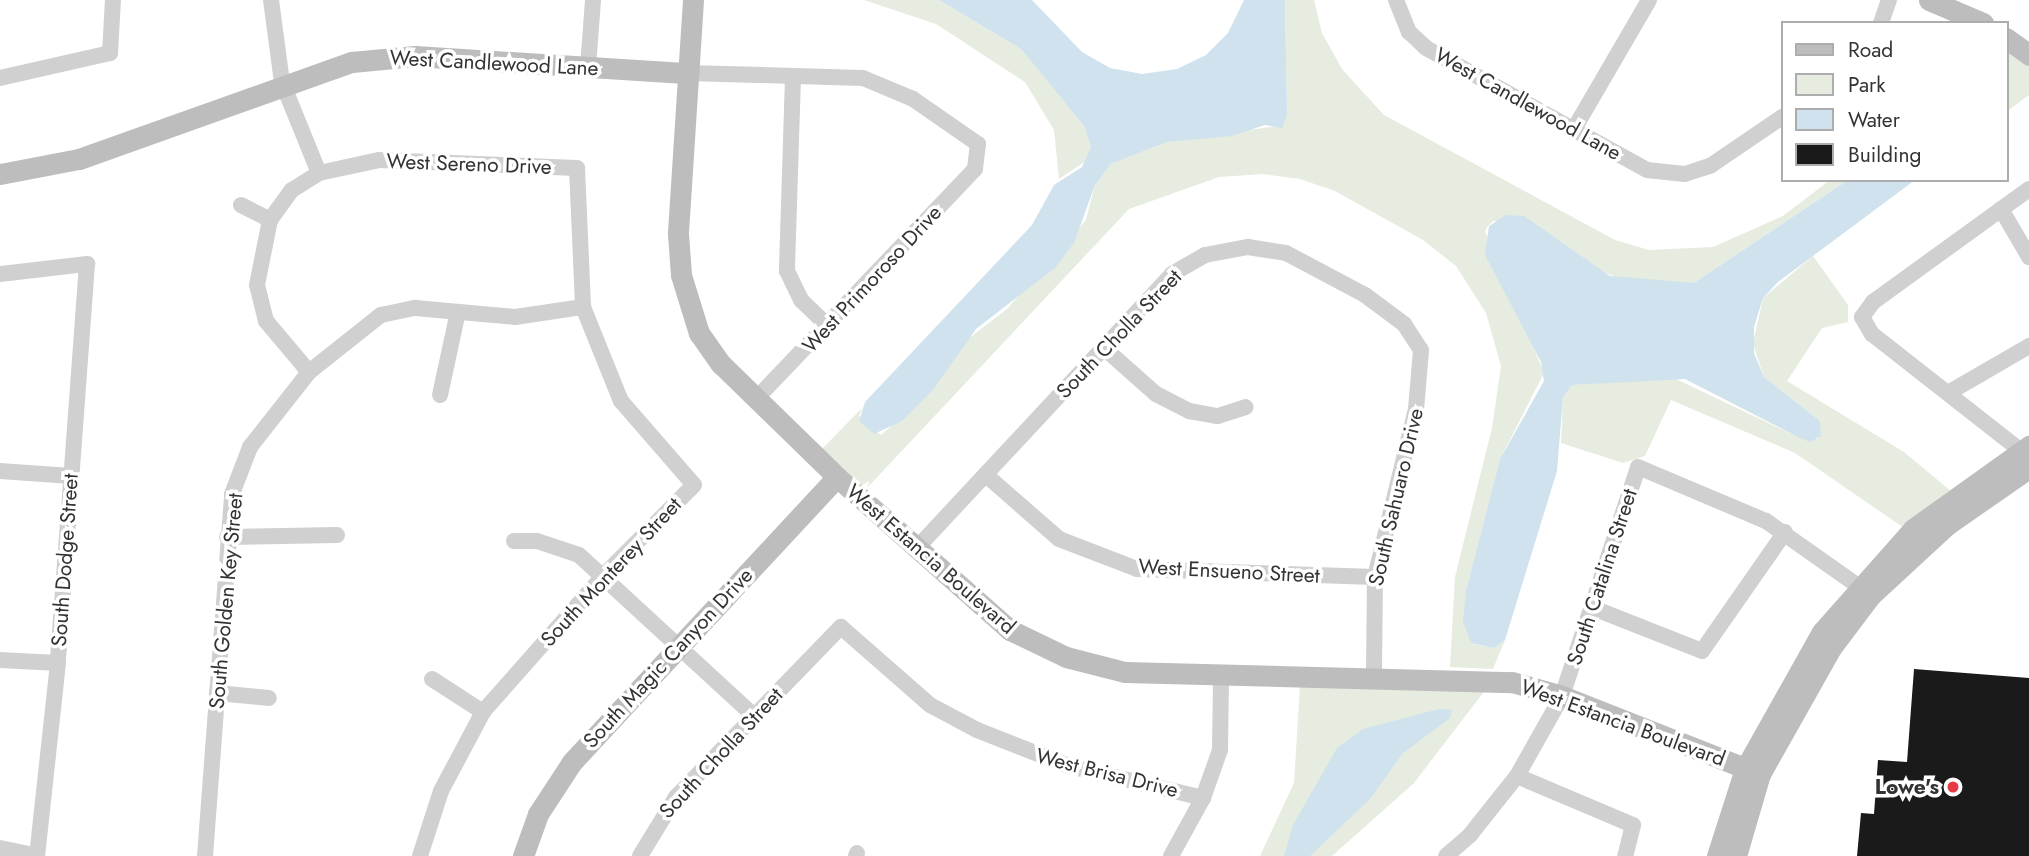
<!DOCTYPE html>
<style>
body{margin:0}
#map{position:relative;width:2029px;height:856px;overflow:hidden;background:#fff;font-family:Jost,sans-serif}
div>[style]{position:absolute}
.green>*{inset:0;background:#e6ecdf}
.water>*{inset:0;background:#cfe2ee}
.building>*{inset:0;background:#1a1a1a}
.street>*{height:16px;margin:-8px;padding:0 8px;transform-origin:8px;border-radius:8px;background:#d0d0d0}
.secondary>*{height:21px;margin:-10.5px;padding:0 10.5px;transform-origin:10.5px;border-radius:10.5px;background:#bdbdbd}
.dots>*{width:19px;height:19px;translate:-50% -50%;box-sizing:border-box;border:4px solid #fff;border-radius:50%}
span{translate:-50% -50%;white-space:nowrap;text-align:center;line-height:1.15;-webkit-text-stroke:7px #fff;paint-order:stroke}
.street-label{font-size:21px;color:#333}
.poi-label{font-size:21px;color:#333;font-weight:700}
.right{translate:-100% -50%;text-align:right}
.legend{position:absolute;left:1781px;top:21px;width:228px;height:161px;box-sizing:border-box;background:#fff;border:2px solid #adadad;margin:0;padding:9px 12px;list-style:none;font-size:21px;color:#333}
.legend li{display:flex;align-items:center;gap:14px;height:35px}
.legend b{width:35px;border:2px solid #adadad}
</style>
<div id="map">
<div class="green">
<div style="clip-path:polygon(864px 0,939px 0,1021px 49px,1084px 126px,1091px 147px,1086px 161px,1059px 179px,1054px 130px,1025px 82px,936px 24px)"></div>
<div style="clip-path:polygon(1285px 0,1314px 0,1322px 33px,1342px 69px,1384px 115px,1615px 240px,1649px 250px,1713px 247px,1783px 216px,1830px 180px,1848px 180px,1694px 283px,1622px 280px,1589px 265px,1534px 223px,1493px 221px,1488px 226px,1485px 231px,1544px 373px,1500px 459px,1466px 590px,1474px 644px,1494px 648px,1505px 640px,1493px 669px,1450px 667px,1455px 577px,1492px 428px,1501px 366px,1486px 313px,1456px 266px,1423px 240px,1335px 191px,1300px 179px,1263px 174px,1219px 177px,1129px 209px,866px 489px,822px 449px,862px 408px,859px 416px,881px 435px,933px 390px,964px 342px,1007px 309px,1086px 220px,1095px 185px,1111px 164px,1167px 142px,1277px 126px,1287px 115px)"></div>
<div style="clip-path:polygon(2006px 38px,2029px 57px,2029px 95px,2006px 112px)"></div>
<div style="clip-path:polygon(1813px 256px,1848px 305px,1848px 322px,1822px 328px,1787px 381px,1904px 452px,1952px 492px,1907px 530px,1795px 453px,1671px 400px,1645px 456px,1623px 463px,1561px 443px,1563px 396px,1572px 385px,1674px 378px,1798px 437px,1818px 439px,1815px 417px,1764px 377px,1753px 344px,1763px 298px)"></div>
<div style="clip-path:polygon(1300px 686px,1486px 689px,1414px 783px,1332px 856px,1260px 856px,1294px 783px)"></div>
</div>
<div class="water">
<div style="clip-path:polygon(939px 0,1032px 0,1082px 52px,1110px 68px,1142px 74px,1177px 69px,1206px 55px,1228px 33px,1244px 0,1285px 0,1287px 115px,1282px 128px,1265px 125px,1232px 136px,1167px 142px,1111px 164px,1095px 185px,1074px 243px,1055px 268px,976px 329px,933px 390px,902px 421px,874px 434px,859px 421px,865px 402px,1032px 225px,1054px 185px,1082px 167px,1091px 147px,1084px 126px,1021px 49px)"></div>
<div style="clip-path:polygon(1848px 180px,1915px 180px,1778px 282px,1763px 298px,1754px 327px,1754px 353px,1764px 377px,1820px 421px,1821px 436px,1810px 442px,1798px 437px,1685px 379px,1572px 385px,1563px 397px,1557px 471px,1505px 640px,1494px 648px,1471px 643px,1463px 622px,1466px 590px,1500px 459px,1544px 381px,1541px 362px,1485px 255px,1489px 226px,1506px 215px,1524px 216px,1610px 276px,1694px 283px)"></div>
<div style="clip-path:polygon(1439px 709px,1452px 710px,1450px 718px,1403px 753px,1371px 798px,1310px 856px,1284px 856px,1293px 825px,1337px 748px,1363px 729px)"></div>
</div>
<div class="building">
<div style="clip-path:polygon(1914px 669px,2029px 678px,2029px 856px,1857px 856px,1861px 813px,1874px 814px,1878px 760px,1907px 762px)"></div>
</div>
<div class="street">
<div style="left:271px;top:0;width:83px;rotate:82.4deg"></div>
<div style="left:282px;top:82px;width:98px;rotate:67.9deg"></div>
<div style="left:1396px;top:0;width:35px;rotate:68deg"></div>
<div style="left:1409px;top:32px;width:23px;rotate:43deg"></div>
<div style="left:1426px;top:48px;width:252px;rotate:28.9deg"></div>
<div style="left:1647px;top:170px;width:38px;rotate:6deg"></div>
<div style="left:1685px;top:174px;width:26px;rotate:-18deg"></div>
<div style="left:1710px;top:166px;width:87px;rotate:-34.2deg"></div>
<div style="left:1881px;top:23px;width:24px;rotate:-71deg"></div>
<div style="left:588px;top:67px;width:67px;rotate:-85.7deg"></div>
<div style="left:688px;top:73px;width:175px;rotate:1.6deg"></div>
<div style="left:863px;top:78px;width:54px;rotate:22.8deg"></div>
<div style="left:913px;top:99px;width:79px;rotate:34.7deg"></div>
<div style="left:978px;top:144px;width:25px;rotate:97deg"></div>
<div style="left:975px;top:169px;width:318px;rotate:133.6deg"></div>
<div style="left:793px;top:77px;width:194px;rotate:91.8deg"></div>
<div style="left:787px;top:271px;width:32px;rotate:64deg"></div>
<div style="left:801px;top:300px;width:37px;rotate:44deg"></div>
<div style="left:0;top:78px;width:113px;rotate:-12.8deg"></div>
<div style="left:110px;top:53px;width:53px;rotate:-86.8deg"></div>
<div style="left:1574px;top:129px;width:149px;rotate:-59.8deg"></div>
<div style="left:2029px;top:189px;width:193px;rotate:144.1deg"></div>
<div style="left:1873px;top:302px;width:19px;rotate:126deg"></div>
<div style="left:1862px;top:317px;width:20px;rotate:60deg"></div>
<div style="left:1872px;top:334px;width:199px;rotate:38.1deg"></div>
<div style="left:241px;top:205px;width:33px;rotate:27deg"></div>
<div style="left:2001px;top:209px;width:56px;rotate:59.7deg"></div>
<div style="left:0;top:274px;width:88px;rotate:-6.6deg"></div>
<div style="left:87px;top:264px;width:400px;rotate:94.2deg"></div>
<div style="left:58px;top:663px;width:194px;rotate:96.2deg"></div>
<div style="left:1104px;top:348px;width:69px;rotate:41.5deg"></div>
<div style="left:1156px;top:394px;width:37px;rotate:27deg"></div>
<div style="left:1189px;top:411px;width:29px;rotate:10deg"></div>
<div style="left:1218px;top:416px;width:29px;rotate:-18deg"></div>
<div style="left:309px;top:372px;width:92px;rotate:-38.4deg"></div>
<div style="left:381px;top:315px;width:35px;rotate:-12deg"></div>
<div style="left:415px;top:308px;width:100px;rotate:5.1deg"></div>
<div style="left:515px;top:317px;width:69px;rotate:-8.4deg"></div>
<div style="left:1948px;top:393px;width:94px;rotate:-30.1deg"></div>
<div style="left:440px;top:395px;width:85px;rotate:-77.8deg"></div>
<div style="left:0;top:471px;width:71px;rotate:4deg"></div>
<div style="left:986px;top:475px;width:97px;rotate:41.2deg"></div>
<div style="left:1059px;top:539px;width:84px;rotate:21deg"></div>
<div style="left:1137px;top:569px;width:238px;rotate:1.9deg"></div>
<div style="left:227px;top:537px;width:110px;rotate:-1deg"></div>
<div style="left:514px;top:541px;width:23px"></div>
<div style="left:537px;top:541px;width:44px;rotate:18.4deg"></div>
<div style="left:579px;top:555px;width:238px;rotate:42.6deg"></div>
<div style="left:915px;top:550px;width:377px;rotate:-47deg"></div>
<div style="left:1172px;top:274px;width:38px;rotate:-30deg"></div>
<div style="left:1205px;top:255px;width:44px;rotate:-10.5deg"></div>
<div style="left:1248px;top:247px;width:38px;rotate:9deg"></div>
<div style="left:1286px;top:253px;width:89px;rotate:28deg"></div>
<div style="left:1365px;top:295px;width:49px;rotate:36.6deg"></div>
<div style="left:1404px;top:324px;width:31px;rotate:57deg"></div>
<div style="left:1421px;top:350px;width:59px;rotate:94.8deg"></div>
<div style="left:1416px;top:409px;width:173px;rotate:103.7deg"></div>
<div style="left:1375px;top:577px;width:99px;rotate:90.6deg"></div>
<div style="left:1593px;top:608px;width:117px;rotate:21.5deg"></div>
<div style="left:1702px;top:651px;width:145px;rotate:-55.1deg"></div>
<div style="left:0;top:660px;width:58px;rotate:3deg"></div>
<div style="left:432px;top:679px;width:61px;rotate:32.9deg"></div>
<div style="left:217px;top:693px;width:52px;rotate:5.5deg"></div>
<div style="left:1517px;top:776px;width:126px;rotate:22.9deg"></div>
<div style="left:1633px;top:825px;width:32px;rotate:104deg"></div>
<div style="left:0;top:848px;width:38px;rotate:12deg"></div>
<div style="left:205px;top:856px;width:363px;rotate:-85.7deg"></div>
<div style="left:232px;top:494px;width:50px;rotate:-69deg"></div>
<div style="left:250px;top:447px;width:95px;rotate:-51.8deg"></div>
<div style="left:309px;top:372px;width:67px;rotate:-130.1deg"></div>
<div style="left:266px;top:321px;width:37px;rotate:-104deg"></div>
<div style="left:257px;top:285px;width:66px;rotate:-78.7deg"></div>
<div style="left:270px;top:220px;width:37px;rotate:-54deg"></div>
<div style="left:292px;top:190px;width:32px;rotate:-32deg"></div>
<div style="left:319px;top:173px;width:61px;rotate:-12.2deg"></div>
<div style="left:379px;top:160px;width:198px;rotate:2.3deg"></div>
<div style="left:577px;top:168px;width:139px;rotate:87.5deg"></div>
<div style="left:583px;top:307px;width:101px;rotate:68deg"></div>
<div style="left:621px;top:401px;width:111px;rotate:49deg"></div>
<div style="left:694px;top:485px;width:127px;rotate:135deg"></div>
<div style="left:604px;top:575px;width:183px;rotate:131.5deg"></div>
<div style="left:483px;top:712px;width:89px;rotate:118deg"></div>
<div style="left:441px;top:791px;width:68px;rotate:107.9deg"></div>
<div style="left:640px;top:856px;width:69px;rotate:-58.6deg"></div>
<div style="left:676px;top:797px;width:237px;rotate:-45.9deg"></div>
<div style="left:841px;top:627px;width:118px;rotate:41.2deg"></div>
<div style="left:930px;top:705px;width:53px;rotate:28deg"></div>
<div style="left:977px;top:730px;width:99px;rotate:21.4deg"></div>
<div style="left:1069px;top:766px;width:138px;rotate:13.4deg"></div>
<div style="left:856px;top:856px;width:3px;rotate:-72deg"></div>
<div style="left:1171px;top:856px;width:66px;rotate:-61.1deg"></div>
<div style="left:1203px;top:798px;width:51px;rotate:-70.5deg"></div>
<div style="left:1220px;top:750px;width:74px;rotate:-89.2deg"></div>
<div style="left:1446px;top:856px;width:32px;rotate:-41deg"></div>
<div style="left:1470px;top:835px;width:75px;rotate:-51.5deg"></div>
<div style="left:1517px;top:776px;width:92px;rotate:-60.6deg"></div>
<div style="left:1562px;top:696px;width:241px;rotate:-71.6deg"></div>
<div style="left:1638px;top:467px;width:139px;rotate:22.9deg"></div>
<div style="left:1766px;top:521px;width:125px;rotate:35.2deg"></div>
</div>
<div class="secondary">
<div style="left:693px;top:0;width:234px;rotate:93.7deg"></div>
<div style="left:678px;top:234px;width:41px;rotate:85.8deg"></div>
<div style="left:681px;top:275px;width:61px;rotate:72.8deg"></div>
<div style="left:699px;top:333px;width:38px;rotate:55deg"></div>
<div style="left:721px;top:364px;width:162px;rotate:44.2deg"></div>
<div style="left:837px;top:477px;width:231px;rotate:41.5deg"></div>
<div style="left:1010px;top:630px;width:62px;rotate:25.7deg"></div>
<div style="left:1066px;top:657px;width:61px;rotate:14.3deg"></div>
<div style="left:1125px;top:672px;width:387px;rotate:1.5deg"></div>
<div style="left:1512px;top:682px;width:52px;rotate:15.6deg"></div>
<div style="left:1562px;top:696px;width:213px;rotate:21.5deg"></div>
<div style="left:1929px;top:0;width:59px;rotate:23.1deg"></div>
<div style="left:2006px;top:38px;width:29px;rotate:36deg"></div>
<div style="left:0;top:174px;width:80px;rotate:-10.8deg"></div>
<div style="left:79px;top:159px;width:290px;rotate:-19.6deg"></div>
<div style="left:352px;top:62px;width:63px;rotate:-5.4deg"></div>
<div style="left:415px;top:56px;width:274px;rotate:3.6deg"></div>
<div style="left:523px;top:856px;width:45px;rotate:-70.3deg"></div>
<div style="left:538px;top:814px;width:62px;rotate:-56.8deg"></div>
<div style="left:572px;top:762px;width:389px;rotate:-47.1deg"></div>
<div style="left:1717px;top:856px;width:91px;rotate:-72.2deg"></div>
<div style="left:1745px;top:769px;width:157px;rotate:-60.7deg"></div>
<div style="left:1822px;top:632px;width:137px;rotate:-48.5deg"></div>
<div style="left:1913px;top:529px;width:143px;rotate:-35.6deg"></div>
<div style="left:1736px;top:856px;width:85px;rotate:-73.7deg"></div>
<div style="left:1760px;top:774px;width:145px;rotate:-60.6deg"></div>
<div style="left:1831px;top:648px;width:66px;rotate:-53deg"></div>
<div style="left:1871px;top:595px;width:105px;rotate:-42.7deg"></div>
<div style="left:1948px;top:524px;width:98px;rotate:-34.7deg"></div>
</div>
<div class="dots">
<div style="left:1953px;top:787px;background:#e63946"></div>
</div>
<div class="street-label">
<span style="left:494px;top:63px;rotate:3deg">West Candlewood Lane</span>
<span style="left:1528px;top:104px;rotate:29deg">West Candlewood Lane</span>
<span style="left:469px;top:164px;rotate:2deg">West Sereno Drive</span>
<span style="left:872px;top:279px;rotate:-47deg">West Primoroso Drive</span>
<span style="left:1119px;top:334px;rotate:-46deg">South Cholla Street</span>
<span style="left:1396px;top:497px;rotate:-77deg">South Sahuaro Drive</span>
<span style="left:931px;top:559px;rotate:41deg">West Estancia Boulevard</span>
<span style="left:65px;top:560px;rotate:-86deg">South Dodge Street</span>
<span style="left:1229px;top:571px;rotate:3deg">West Ensueno Street</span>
<span style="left:611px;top:572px;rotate:-47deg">South Monterey Street</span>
<span style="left:1602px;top:577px;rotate:-72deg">South Catalina Street</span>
<span style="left:226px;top:601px;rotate:-85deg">South Golden Key Street</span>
<span style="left:668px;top:658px;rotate:-47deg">South Magic Canyon Drive</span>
<span style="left:1623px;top:723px;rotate:20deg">West Estancia Boulevard</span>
<span style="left:721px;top:753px;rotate:-47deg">South Cholla Street</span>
<span style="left:1107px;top:773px;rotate:14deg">West Brisa Drive</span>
</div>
<div class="poi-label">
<span class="right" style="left:1939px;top:787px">Lowe's</span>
</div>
<ul class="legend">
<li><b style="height:9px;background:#bdbdbd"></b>Road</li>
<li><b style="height:19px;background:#e6ecdf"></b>Park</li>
<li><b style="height:19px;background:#cfe2ee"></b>Water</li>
<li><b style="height:19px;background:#1a1a1a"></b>Building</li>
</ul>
</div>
